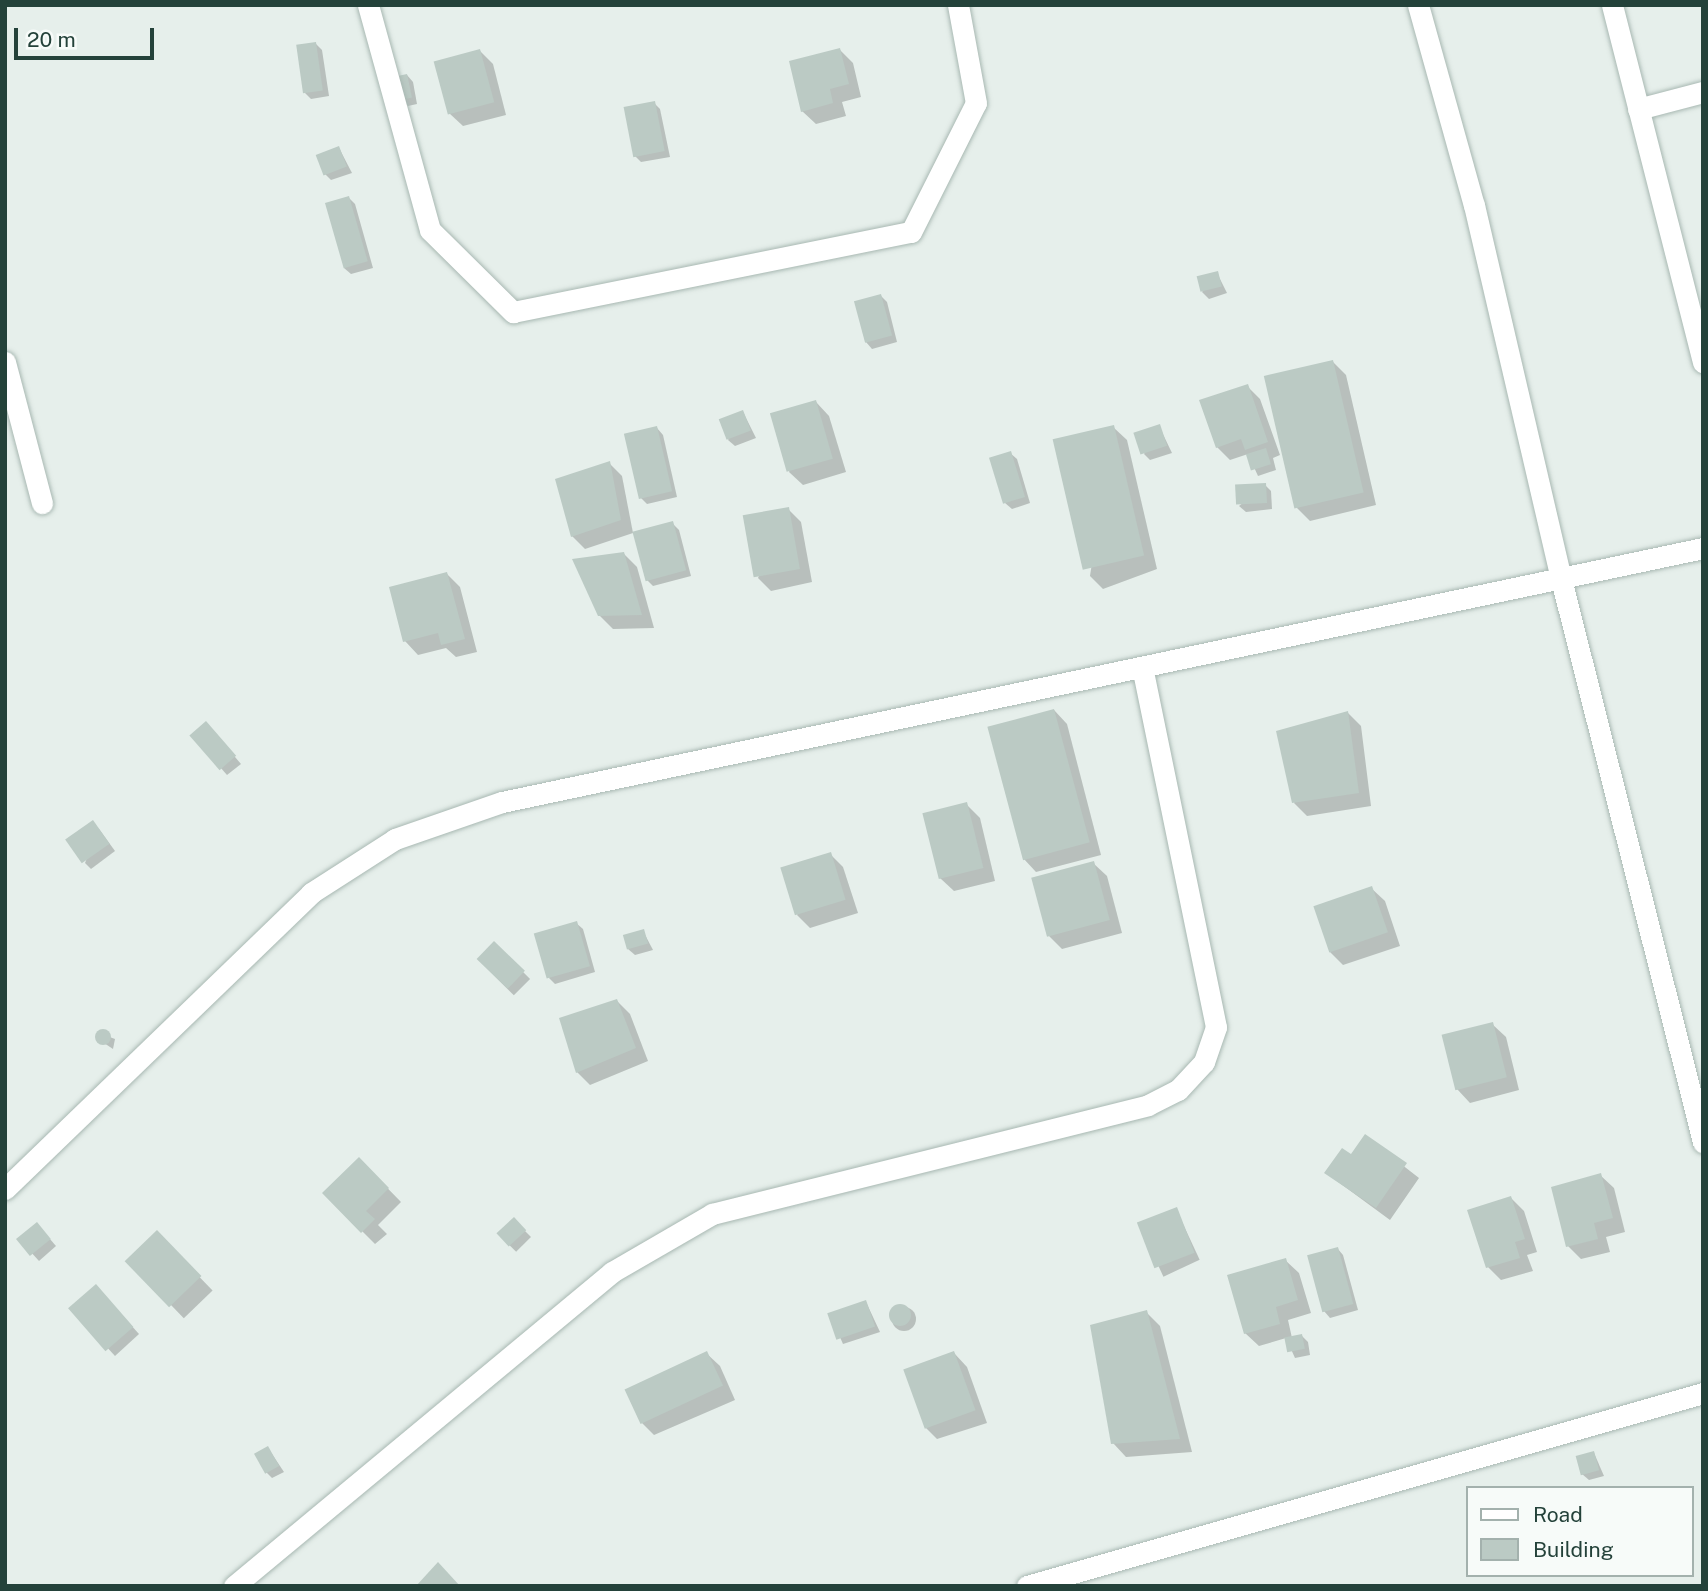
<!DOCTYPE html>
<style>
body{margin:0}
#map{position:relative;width:1708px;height:1591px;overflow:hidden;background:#e6efeb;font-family:"Public Sans",sans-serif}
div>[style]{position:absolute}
.shadow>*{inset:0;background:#0003;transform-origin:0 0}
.round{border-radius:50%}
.building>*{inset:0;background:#bbcac4;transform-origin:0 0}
.roads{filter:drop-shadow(0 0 2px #a8b8b2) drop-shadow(0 0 2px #a8b8b2)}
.street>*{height:21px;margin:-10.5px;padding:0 10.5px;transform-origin:10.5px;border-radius:10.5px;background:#fff}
.secondary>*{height:21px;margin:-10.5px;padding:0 10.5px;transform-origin:10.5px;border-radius:10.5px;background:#fff}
span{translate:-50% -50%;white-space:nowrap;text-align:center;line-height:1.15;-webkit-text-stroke:5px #f7fbf9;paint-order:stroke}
.frame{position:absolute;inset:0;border:7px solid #24423a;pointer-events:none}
.legend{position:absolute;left:1466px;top:1486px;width:228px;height:91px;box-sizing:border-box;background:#f7fbf9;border:2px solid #a3b1ad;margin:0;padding:9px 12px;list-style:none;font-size:21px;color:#24423a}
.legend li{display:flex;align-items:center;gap:14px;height:35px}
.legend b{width:35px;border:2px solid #a3b1ad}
.scale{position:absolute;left:14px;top:28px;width:140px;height:32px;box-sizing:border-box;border:4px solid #24423a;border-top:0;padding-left:9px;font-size:21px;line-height:24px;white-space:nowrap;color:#24423a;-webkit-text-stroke:5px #f7fbf9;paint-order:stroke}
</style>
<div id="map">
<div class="shadow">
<div style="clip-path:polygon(316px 44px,322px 50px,329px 96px,311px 99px,305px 93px)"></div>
<div style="clip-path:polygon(840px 50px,853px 63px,861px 97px,842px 102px,846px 116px,816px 124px,802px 111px)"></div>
<div style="clip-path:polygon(480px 51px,493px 64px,506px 115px,463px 126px,449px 113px)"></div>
<div style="clip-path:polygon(407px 75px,413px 82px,417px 104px,408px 106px,401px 100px)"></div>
<div style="clip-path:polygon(654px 103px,660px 109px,670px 157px,641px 162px,635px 156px)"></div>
<div style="clip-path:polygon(339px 148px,352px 173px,331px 180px,325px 174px)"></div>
<div style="clip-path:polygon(349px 198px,355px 204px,373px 268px,351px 274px,344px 268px)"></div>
<div style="clip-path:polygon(1217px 273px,1227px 293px,1209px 299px,1202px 292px)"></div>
<div style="clip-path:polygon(881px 296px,887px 302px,897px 342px,872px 349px,866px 342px)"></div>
<div style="clip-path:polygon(1333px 362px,1346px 375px,1376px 505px,1310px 521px,1297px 508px)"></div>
<div style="clip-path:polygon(1247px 386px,1260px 399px,1280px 455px,1273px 458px,1276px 470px,1258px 476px,1248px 454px,1230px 460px,1217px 447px)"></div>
<div style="clip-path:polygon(816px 402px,829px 416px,846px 472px,803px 485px,789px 472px)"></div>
<div style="clip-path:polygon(743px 412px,756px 438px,735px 446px,728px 440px)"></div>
<div style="clip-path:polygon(1159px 426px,1172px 453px,1150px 460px,1144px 454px)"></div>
<div style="clip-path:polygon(1113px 427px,1127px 440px,1157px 569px,1103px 589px,1090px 576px)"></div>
<div style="clip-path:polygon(657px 428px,663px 435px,677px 497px,647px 504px,641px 498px)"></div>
<div style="clip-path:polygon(1010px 453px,1017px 459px,1030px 503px,1012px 509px,1005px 503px)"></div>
<div style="clip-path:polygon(609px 463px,622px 476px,633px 533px,585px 549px,572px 536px)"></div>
<div style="clip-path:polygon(1265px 485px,1271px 491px,1272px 509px,1246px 512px,1239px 506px)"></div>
<div style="clip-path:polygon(788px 509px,801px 522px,812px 582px,771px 591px,758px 578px)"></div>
<div style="clip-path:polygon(672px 523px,679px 530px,691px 576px,653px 586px,647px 580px)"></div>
<div style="clip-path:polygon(623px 553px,637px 567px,654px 628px,613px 629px,599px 615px)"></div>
<div style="clip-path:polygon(447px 574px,460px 587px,477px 652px,456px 657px,446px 648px,418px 655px,405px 641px)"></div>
<div style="clip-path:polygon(1054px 710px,1067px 724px,1101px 855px,1036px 872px,1023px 858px)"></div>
<div style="clip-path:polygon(1348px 713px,1361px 726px,1371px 806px,1307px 816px,1294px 803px)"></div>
<div style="clip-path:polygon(212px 730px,241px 764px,227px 775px,192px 735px)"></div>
<div style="clip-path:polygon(966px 804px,980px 818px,995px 881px,954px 891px,940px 878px)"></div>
<div style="clip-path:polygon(99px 829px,115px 851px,91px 869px,85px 863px)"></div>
<div style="clip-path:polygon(830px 854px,843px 867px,858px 913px,810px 928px,797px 915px)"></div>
<div style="clip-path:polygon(1093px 863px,1107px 876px,1122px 933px,1062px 949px,1049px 936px)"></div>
<div style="clip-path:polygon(1371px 888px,1385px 901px,1400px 946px,1343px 965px,1329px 951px)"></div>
<div style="clip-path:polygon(576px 923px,583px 929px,595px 972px,555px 984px,549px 978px)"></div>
<div style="clip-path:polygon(643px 931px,653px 950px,635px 955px,628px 949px)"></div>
<div style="left:494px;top:943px;width:51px;height:23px;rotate:45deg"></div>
<div style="clip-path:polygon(617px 1001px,630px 1014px,648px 1061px,590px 1085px,577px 1072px)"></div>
<div style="clip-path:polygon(1492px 1024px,1506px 1037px,1519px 1090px,1470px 1103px,1457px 1089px)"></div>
<div style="clip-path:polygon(99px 1033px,115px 1039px,113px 1049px,98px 1039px)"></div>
<div style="clip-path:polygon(1365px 1136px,1419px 1178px,1390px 1220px,1326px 1173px,1352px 1157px)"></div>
<div style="clip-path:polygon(359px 1159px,401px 1202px,378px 1225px,387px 1234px,375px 1244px,324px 1193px)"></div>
<div style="clip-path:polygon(1600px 1175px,1614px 1188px,1625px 1232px,1606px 1237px,1610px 1252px,1581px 1259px,1568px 1246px)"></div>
<div style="clip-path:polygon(1511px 1198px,1524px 1211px,1537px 1252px,1527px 1255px,1533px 1271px,1501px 1280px,1488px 1267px)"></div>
<div style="left:1176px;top:1209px;width:56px;height:40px;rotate:65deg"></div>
<div style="left:514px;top:1220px;width:24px;height:21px;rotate:45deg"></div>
<div style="clip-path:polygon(43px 1231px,56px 1246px,39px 1261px,20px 1240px)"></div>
<div style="left:157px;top:1233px;width:80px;height:40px;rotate:46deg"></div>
<div style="clip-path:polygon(1337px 1248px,1343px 1255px,1358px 1310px,1330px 1318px,1324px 1311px)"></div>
<div style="clip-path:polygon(1285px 1260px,1299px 1273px,1311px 1313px,1288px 1320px,1292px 1338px,1302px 1336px,1308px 1342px,1310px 1355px,1295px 1358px,1286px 1338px,1259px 1346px,1245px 1333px)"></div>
<div style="clip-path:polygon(102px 1293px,139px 1334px,115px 1356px,72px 1309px)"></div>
<div style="clip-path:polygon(866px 1302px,880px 1332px,843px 1344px,830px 1314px)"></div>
<div class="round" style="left:892px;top:1307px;width:24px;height:24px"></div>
<div style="clip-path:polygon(1146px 1312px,1160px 1326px,1192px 1452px,1126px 1457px,1113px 1443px)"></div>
<div style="clip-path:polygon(706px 1353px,720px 1366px,735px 1400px,654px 1435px,641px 1422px)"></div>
<div style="clip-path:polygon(954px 1353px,967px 1367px,987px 1423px,937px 1439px,924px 1426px)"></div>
<div style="clip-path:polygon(268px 1448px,284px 1472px,272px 1478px,266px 1472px)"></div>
<div style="clip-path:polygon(1594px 1453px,1604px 1476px,1589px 1480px,1582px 1474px)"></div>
</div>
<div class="building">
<div style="left:316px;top:42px;width:49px;height:20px;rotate:82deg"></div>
<div style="clip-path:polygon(840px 48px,849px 84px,830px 89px,833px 103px,801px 112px,789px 61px)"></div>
<div style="left:480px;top:49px;width:55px;height:48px;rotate:75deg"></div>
<div style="left:407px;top:74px;width:24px;height:13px;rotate:78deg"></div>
<div style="left:655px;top:101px;width:51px;height:32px;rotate:79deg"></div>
<div style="left:339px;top:146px;width:22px;height:25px;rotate:69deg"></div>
<div style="left:349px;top:196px;width:68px;height:25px;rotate:74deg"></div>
<div style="left:1218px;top:271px;width:16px;height:22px;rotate:76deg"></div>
<div style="left:881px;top:294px;width:43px;height:28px;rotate:75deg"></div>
<div style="left:1333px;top:360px;width:136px;height:71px;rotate:77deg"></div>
<div style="clip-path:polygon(1248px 384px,1268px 442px,1245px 450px,1241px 439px,1216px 448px,1199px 400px)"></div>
<div style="left:816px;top:400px;width:61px;height:48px;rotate:74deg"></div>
<div style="left:743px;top:410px;width:22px;height:26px;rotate:69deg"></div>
<div style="left:1160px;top:424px;width:23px;height:28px;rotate:72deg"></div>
<div style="left:1114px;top:425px;width:134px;height:63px;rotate:77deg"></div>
<div style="left:657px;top:426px;width:67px;height:34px;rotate:77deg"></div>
<div style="left:1266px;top:448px;width:17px;height:21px;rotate:73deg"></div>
<div style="left:1011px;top:451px;width:48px;height:23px;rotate:73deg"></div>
<div style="clip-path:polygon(610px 461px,621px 520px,571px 537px,555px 479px)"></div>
<div style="left:1266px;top:483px;width:20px;height:31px;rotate:87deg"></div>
<div style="left:789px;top:507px;width:63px;height:47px;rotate:80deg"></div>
<div style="left:673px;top:521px;width:51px;height:42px;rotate:75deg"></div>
<div style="clip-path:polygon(624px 552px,642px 615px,598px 616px,572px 559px)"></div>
<div style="clip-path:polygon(447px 572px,465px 639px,441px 645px,438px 633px,403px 642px,389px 587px)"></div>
<div style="left:1054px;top:709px;width:138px;height:69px;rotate:75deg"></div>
<div style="clip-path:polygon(1348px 711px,1359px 793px,1292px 803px,1276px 731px)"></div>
<div style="left:206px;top:721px;width:46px;height:22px;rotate:49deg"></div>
<div style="left:967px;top:802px;width:68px;height:46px;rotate:76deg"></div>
<div style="left:93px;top:820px;width:29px;height:34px;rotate:55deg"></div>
<div style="left:831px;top:852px;width:50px;height:53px;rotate:73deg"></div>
<div style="left:1094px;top:861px;width:61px;height:65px;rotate:75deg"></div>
<div style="left:1372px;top:886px;width:49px;height:62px;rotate:71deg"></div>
<div style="left:577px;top:921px;width:47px;height:45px;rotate:74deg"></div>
<div style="left:644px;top:929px;width:15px;height:22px;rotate:74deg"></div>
<div style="left:494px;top:941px;width:43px;height:25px;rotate:44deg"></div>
<div style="clip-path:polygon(617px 999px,636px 1048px,576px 1073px,559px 1018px)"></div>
<div style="left:1493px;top:1022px;width:57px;height:53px;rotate:76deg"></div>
<div class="round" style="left:95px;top:1029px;width:16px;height:16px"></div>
<div style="clip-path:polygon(1365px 1134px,1407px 1163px,1376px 1208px,1324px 1173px,1342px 1148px,1351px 1154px)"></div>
<div style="clip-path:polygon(359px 1157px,389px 1188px,366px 1211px,375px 1219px,361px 1233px,322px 1193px)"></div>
<div style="clip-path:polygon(1601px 1173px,1613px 1218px,1594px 1223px,1598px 1239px,1566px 1247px,1551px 1187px)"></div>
<div style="clip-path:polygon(1511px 1196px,1525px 1239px,1515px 1242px,1520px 1258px,1486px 1268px,1467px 1210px)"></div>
<div style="left:1177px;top:1207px;width:49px;height:43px;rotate:69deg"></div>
<div style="left:514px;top:1217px;width:18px;height:24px;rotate:47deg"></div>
<div style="left:37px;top:1222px;width:22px;height:27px;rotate:51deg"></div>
<div style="left:157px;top:1230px;width:64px;height:45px;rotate:46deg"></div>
<div style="left:1338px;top:1247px;width:59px;height:32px;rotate:75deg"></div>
<div style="clip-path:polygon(1286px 1258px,1298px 1300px,1276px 1307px,1280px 1324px,1244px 1334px,1227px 1275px)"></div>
<div style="left:96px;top:1284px;width:57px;height:37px;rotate:49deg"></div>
<div style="left:866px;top:1300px;width:28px;height:41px;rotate:71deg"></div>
<div class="round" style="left:889px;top:1304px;width:22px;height:22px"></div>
<div style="clip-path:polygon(1147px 1310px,1180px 1439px,1111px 1444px,1090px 1325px)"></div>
<div style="left:1302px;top:1334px;width:15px;height:18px;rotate:79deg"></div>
<div style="left:707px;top:1351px;width:38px;height:91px;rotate:65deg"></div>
<div style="left:954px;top:1351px;width:63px;height:54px;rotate:70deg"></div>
<div style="left:268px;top:1446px;width:23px;height:16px;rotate:61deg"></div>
<div style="left:1594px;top:1451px;width:20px;height:19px;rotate:75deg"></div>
<div style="clip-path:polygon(438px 1562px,460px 1586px,416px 1586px)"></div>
</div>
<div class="roads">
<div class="street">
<div style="left:368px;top:5px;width:233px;rotate:74.6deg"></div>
<div style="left:430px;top:230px;width:117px;rotate:44.7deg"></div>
<div style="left:513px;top:312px;width:406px;rotate:-11.4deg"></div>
<div style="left:911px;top:232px;width:144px;rotate:-63.3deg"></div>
<div style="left:976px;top:103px;width:100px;rotate:-100.4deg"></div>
<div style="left:1418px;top:5px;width:208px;rotate:74.4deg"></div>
<div style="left:1474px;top:205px;width:384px;rotate:76.9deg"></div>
<div style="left:1561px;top:579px;width:581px;rotate:75.84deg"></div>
<div style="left:1638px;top:109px;width:67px;rotate:-14.7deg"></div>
<div style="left:5px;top:362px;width:146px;rotate:75.3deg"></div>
<div style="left:5px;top:1189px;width:426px;rotate:-44deg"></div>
<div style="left:311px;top:893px;width:100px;rotate:-32.7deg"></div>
<div style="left:395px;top:839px;width:113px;rotate:-19.1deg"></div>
<div style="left:502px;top:802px;width:1228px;rotate:-11.94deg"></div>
<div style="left:234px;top:1586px;width:491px;rotate:-39.7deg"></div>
<div style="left:612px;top:1272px;width:116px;rotate:-30.1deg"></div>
<div style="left:712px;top:1214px;width:449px;rotate:-14deg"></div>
<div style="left:1148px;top:1105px;width:34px;rotate:-27deg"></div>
<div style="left:1178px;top:1090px;width:38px;rotate:-47deg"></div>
<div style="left:1204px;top:1062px;width:37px;rotate:-71deg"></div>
<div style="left:1216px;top:1027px;width:367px;rotate:-101.6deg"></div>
<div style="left:1027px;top:1586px;width:703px;rotate:-15.93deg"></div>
</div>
<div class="secondary">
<div style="left:1612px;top:5px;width:369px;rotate:75.7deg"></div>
</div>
</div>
<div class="frame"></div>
<ul class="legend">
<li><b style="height:9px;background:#fff"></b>Road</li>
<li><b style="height:19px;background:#bbcac4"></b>Building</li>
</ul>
<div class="scale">20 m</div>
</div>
